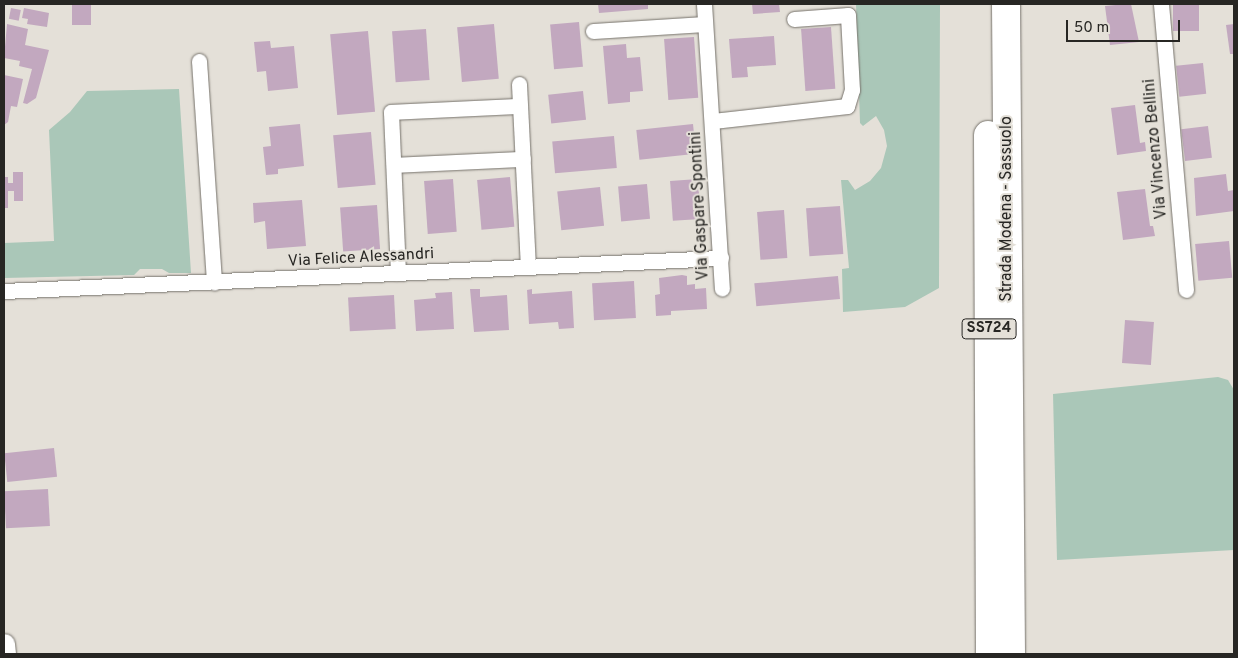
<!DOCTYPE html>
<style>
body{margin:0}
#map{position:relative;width:1238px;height:658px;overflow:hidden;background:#e4e0d8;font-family:Overpass,sans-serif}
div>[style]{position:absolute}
.green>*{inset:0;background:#aac7b8}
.building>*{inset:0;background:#c2a8bf;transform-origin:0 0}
.roads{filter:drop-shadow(0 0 1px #76726b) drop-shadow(0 0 1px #76726b)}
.street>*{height:15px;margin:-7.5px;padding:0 7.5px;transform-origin:7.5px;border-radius:7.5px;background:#fff}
.secondary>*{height:21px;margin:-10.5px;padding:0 10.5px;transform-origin:10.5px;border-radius:10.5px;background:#fff}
.highway>*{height:28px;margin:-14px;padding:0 14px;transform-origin:14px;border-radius:14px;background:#fff}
span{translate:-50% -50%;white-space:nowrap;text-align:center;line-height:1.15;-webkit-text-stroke:4px #e4e0d8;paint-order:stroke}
.shield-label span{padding:1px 4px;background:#e4e0d8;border:1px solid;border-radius:4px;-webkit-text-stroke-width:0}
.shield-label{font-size:15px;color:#272623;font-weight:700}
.street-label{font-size:16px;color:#272623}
.frame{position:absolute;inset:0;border:5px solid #272623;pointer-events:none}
.scale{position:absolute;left:1066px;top:20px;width:114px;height:22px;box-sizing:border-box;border:2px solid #272623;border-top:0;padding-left:6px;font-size:15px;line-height:18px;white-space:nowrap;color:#272623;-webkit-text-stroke:4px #e4e0d8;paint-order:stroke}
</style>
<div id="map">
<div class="green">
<div style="clip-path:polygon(856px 4px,940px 4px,939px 288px,905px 307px,843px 312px,842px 269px,849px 268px,841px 180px,848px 180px,855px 190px,870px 181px,881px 168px,887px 146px,884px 130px,876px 116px,863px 126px,860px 123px)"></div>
<div style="clip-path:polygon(179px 89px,191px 273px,169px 273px,162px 269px,140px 269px,134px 275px,4px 278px,4px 243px,54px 241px,49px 130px,70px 112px,87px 91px)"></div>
<div style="clip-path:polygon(1218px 377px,1228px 380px,1234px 390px,1234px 550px,1057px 560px,1053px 394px)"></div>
</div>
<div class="building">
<div style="left:72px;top:4px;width:19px;height:21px"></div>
<div style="clip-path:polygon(598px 4px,648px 4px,648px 9px,599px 13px)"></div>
<div style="clip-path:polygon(752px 4px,779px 4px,780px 12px,753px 14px)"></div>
<div style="clip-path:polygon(1126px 4px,1131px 4px,1139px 42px,1110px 45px,1105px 6px)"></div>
<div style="left:1173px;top:4px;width:26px;height:27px"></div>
<div style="left:11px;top:8px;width:10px;height:11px;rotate:11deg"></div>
<div style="clip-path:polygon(24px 8px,49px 13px,47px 27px,27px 24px,28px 19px,22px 18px)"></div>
<div style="left:579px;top:22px;width:45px;height:29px;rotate:85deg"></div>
<div style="clip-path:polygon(7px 24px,28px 29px,25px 45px,49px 50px,36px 98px,27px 104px,23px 103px,32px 69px,19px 66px,20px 61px,4px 58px)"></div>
<div style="left:494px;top:24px;width:55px;height:37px;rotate:85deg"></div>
<div style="clip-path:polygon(1234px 24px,1234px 54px,1230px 54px,1226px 25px)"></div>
<div style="left:831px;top:27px;width:62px;height:30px;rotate:86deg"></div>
<div style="left:426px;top:29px;width:51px;height:34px;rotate:86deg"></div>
<div style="left:368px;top:31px;width:81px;height:38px;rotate:85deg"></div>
<div style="clip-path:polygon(774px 36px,776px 65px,747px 67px,748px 77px,732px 78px,729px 39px)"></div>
<div style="left:694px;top:37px;width:61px;height:30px;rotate:86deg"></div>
<div style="clip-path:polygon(270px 41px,271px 48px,294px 46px,298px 88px,268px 91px,266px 71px,257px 72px,254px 42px)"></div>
<div style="clip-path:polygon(626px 44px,627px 58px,640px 57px,643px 91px,630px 92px,630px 102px,608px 104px,603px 46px)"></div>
<div style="left:1203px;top:63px;width:31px;height:27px;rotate:84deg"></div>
<div style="clip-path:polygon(4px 75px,23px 79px,17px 107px,11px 106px,8px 122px,4px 125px)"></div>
<div style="left:583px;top:91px;width:29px;height:35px;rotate:84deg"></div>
<div style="clip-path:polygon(1135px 105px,1140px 143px,1145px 142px,1146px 151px,1117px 155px,1111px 108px)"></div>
<div style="clip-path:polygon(300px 124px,304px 166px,278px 169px,278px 174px,266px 175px,263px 147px,271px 146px,269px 127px)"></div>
<div style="left:693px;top:124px;width:30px;height:57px;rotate:84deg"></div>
<div style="left:1208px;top:126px;width:32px;height:27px;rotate:83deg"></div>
<div style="left:371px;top:132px;width:53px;height:38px;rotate:85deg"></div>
<div style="left:614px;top:136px;width:32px;height:62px;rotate:85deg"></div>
<div style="clip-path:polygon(13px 172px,23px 172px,23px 201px,14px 201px,14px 191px,8px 191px,8px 208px,4px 208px,4px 177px,8px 177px,8px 183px,13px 183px)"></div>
<div style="clip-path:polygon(1226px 174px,1228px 191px,1234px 190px,1234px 211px,1196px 216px,1194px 178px)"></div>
<div style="left:510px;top:177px;width:50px;height:33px;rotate:85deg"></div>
<div style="left:453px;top:179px;width:53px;height:29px;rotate:86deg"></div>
<div style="left:698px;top:179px;width:40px;height:28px;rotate:86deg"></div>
<div style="left:647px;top:184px;width:35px;height:29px;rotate:85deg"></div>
<div style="left:600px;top:187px;width:39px;height:43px;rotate:84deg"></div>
<div style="clip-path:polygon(1145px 189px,1150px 226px,1153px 226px,1155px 236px,1123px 240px,1117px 192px)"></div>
<div style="clip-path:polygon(302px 200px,306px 246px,267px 249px,265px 221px,254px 223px,253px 203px)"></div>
<div style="left:377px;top:205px;width:44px;height:37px;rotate:86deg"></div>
<div style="left:840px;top:206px;width:48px;height:34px;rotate:86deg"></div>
<div style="left:784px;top:210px;width:48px;height:27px;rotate:86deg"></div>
<div style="left:1229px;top:241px;width:37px;height:34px;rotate:85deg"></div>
<div style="clip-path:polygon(682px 275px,687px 276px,687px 285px,695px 284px,695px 289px,706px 288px,707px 309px,671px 311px,671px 315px,656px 316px,655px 295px,660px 294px,659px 278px)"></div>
<div style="left:838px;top:276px;width:23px;height:84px;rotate:85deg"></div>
<div style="left:634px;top:281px;width:37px;height:42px;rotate:87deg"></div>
<div style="clip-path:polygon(470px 289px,480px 289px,480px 297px,507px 295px,509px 330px,474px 332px)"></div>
<div style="clip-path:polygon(532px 289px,532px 294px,572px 291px,574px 328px,559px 329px,558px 322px,529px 324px,527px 290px)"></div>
<div style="clip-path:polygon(452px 292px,454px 329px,416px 331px,414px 300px,436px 298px,435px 293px)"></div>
<div style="left:394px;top:295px;width:34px;height:46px;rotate:87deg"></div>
<div style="left:1125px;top:320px;width:29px;height:43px;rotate:4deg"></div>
<div style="left:54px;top:448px;width:29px;height:50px;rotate:84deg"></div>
<div style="left:48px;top:489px;width:37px;height:44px;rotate:87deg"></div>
</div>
<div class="roads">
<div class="street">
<div style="left:704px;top:4px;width:285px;rotate:86.4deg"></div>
<div style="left:1161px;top:4px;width:287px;rotate:85deg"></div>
<div style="left:593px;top:31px;width:112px;rotate:-3.6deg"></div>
<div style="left:199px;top:61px;width:222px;rotate:86.1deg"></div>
<div style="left:519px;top:84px;width:183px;rotate:87.2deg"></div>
<div style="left:713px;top:121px;width:135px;rotate:-6.4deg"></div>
<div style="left:847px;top:106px;width:17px;rotate:-73deg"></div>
<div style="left:852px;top:90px;width:75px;rotate:-93.1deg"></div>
<div style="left:848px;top:15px;width:54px;rotate:175.8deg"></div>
<div style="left:394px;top:165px;width:129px;rotate:-2.7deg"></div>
<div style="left:398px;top:273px;width:161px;rotate:-92.5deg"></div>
<div style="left:391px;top:112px;width:129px;rotate:-2.7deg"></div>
<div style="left:4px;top:291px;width:718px;rotate:-2.64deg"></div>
</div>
<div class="secondary">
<div style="left:4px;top:644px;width:10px;rotate:84deg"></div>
</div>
<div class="highway">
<div style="left:1006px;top:4px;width:650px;rotate:89.56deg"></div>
<div style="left:988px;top:135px;width:519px;rotate:89.78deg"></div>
</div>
</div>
<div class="shield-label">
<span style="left:989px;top:329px">SS724</span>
</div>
<div class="street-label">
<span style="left:1156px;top:149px;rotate:-95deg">Via Vincenzo Bellini</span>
<span style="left:700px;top:206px;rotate:-93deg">Via Gaspare Spontini</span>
<span style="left:1007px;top:209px;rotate:-90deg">Strada Modena - Sassuolo</span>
<span style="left:361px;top:258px;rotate:-3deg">Via Felice Alessandri</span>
</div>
<div class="frame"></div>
<div class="scale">50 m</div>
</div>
